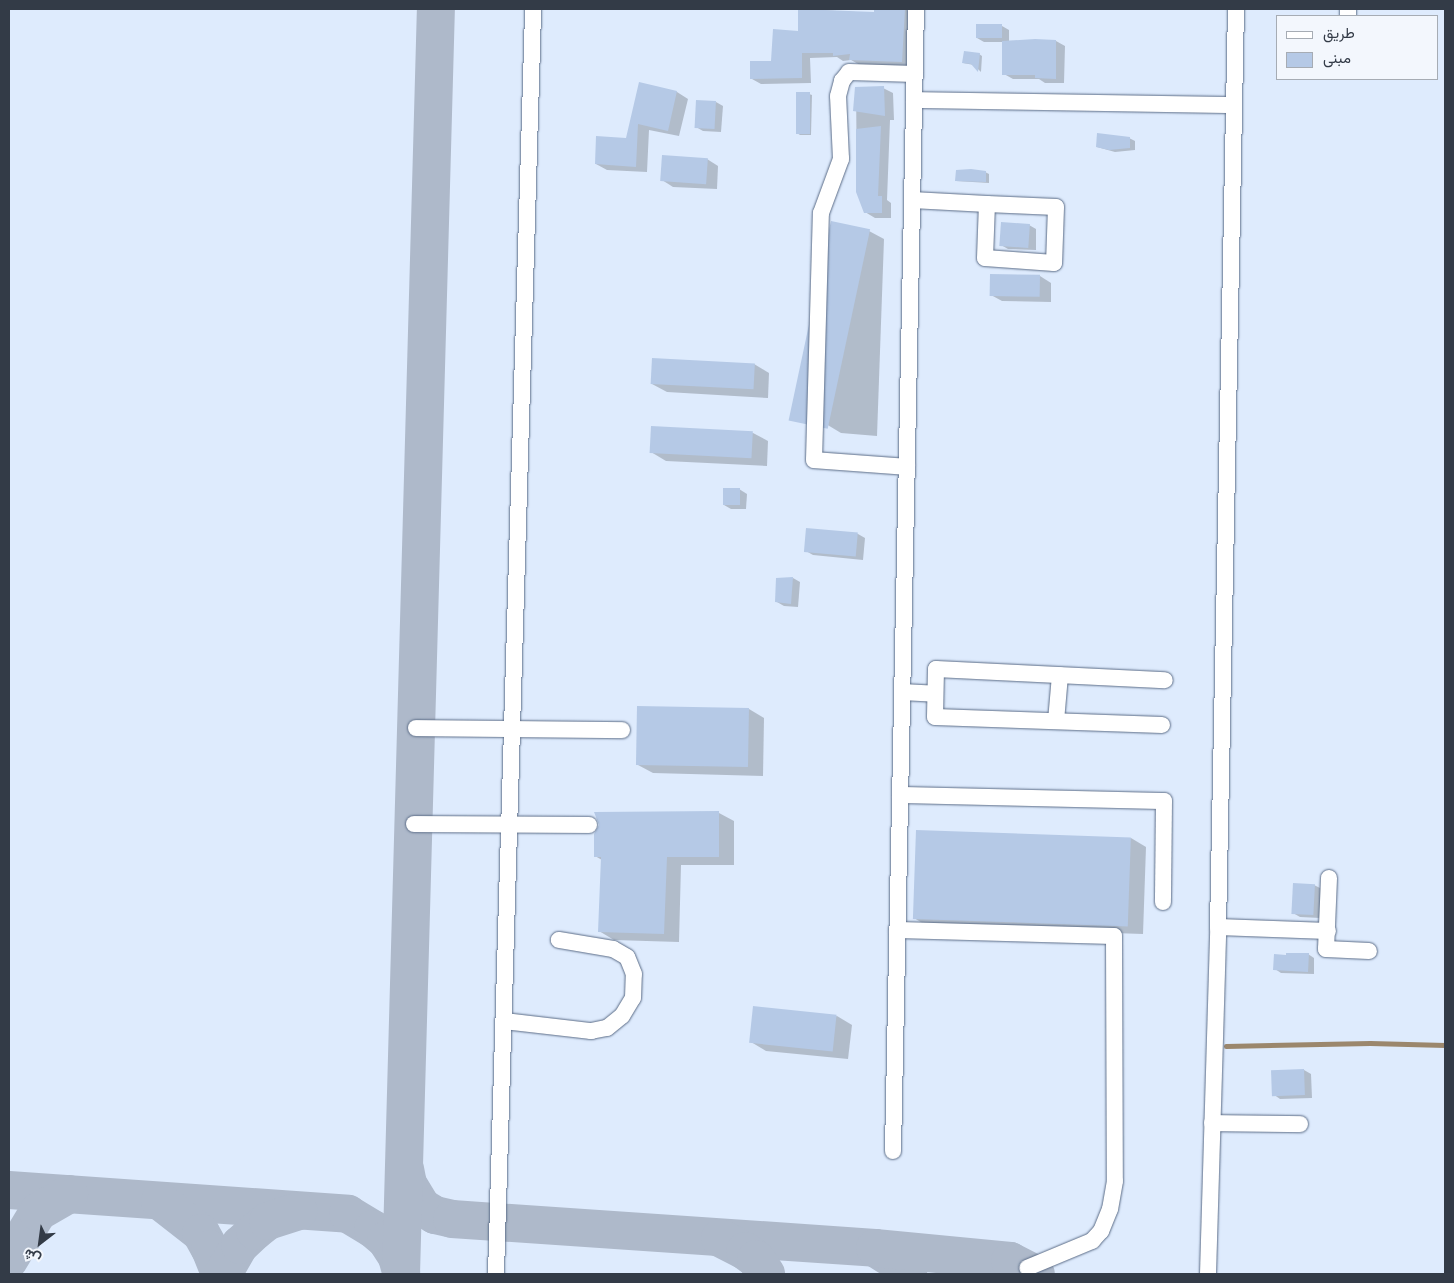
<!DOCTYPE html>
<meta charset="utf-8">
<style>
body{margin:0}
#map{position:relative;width:1454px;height:1283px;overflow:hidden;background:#deebfd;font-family:"Alegreya Sans",Vazirmatn,sans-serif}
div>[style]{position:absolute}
.shadow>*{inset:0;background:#0003}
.stream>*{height:4.5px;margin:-2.25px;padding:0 2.25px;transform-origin:2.25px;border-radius:2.25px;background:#9b876d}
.taxiway>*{height:38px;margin:-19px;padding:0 19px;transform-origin:19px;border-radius:19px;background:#aeb9ca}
.building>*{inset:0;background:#b5c9e6;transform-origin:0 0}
.roads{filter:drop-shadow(0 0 1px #5b6c87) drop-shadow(0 0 1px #5b6c87)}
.minor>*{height:16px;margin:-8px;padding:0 8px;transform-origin:8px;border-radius:8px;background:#fff}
span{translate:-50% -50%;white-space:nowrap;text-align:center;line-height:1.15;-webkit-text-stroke:4px #f3f7fd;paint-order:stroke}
.frame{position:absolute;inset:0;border:10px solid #333b47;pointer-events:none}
.legend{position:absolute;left:1276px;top:15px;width:162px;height:65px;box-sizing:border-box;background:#f3f7fd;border:1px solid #a6acb4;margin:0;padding:6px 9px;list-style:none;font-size:15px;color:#333b47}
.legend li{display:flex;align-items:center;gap:10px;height:25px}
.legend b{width:25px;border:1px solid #a6acb4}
.north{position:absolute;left:15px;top:1218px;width:50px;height:50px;-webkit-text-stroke:4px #f3f7fd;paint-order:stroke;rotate:210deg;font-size:14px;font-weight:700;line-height:20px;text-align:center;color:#333b47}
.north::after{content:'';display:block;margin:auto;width:18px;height:22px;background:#333b47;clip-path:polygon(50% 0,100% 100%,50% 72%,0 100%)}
</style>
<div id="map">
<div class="shadow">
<div style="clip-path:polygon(799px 9px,875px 13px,875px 9px,905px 9px,914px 14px,911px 66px,860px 65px,851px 60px,843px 61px,837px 57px,810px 58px,811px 83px,761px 84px,752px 79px,773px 62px,799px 32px)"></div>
<div style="clip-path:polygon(1002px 26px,1009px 30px,1009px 42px,1056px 41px,1065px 46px,1064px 83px,1045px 83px,1039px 79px,1013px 79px,1004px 74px,1003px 42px,984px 42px,977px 38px)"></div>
<div style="clip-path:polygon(979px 54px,982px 56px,981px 72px,974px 65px,963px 63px)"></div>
<div style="clip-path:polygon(640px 84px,677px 92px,688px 99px,679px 136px,649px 130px,647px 172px,607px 170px,596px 164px,627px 139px)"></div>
<div style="clip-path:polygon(856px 88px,883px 88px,893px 93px,894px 120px,890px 120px,887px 200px,891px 203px,891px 218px,875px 218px,865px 212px,857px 192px)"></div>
<div style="clip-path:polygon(809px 94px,812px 95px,811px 135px,800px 135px,797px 133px)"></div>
<div style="clip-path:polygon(716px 102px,723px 106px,721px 132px,703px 131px,696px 127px)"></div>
<div style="clip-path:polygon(1129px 138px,1135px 141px,1135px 150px,1115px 152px,1097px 147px)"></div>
<div style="clip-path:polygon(707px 159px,718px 166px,717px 189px,673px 187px,662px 180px)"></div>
<div style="clip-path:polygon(985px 172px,989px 174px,989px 183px,956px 181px)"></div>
<div style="clip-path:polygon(1029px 225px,1036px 229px,1036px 250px,1008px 249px,1001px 245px)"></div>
<div style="clip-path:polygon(869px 231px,884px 239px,877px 436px,841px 433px,826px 424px)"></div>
<div style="clip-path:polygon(1040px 276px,1051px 283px,1051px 302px,1002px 301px,991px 295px)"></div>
<div style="clip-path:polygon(754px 364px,769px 373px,768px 398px,667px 392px,652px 384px)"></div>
<div style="clip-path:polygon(753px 433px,768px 441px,767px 466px,666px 461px,651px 452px)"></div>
<div style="clip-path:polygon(739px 489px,747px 494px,746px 509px,731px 509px,724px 505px)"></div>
<div style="clip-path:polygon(807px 529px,858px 534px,865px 538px,863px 560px,813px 555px,806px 551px)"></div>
<div style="clip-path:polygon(793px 578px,800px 582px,798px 607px,784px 606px,777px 602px)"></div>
<div style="clip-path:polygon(749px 709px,764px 718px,763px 776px,653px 773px,638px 765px)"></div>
<div style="clip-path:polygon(719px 813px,734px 821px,734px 865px,681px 865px,679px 942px,614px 940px,599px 931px,602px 860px,595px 856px)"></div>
<div style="clip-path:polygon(1131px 838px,1146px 847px,1143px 934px,929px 927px,914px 918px)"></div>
<div style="clip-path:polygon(1314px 885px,1322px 889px,1320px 918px,1300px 917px,1293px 913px)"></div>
<div style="clip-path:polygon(1308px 954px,1314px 958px,1314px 974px,1281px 973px,1275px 969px)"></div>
<div style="clip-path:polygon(837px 1016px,852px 1025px,848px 1059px,766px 1051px,751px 1042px)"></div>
<div style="clip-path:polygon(1304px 1070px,1311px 1074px,1312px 1098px,1280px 1099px,1273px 1094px)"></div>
</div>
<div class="stream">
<div style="left:1226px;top:1046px;width:144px;rotate:-1.2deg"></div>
<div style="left:1370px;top:1043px;width:75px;rotate:1.5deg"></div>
</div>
<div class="taxiway">
<div style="left:405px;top:1169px;width:15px;rotate:79deg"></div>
<div style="left:408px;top:1184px;width:27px;rotate:59deg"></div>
<div style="left:422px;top:1207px;width:15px;rotate:32deg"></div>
<div style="left:435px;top:1215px;width:17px;rotate:13deg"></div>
<div style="left:452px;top:1219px;width:424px;rotate:3.9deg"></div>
<div style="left:875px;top:1248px;width:25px;rotate:32deg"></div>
<div style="left:896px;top:1261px;width:18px;rotate:47deg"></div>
<div style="left:9px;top:1190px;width:340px;rotate:4deg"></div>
<div style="left:348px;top:1214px;width:29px;rotate:31deg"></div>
<div style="left:373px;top:1229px;width:17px;rotate:40deg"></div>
<div style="left:386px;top:1240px;width:20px;rotate:57deg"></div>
<div style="left:397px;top:1257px;width:16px;rotate:75deg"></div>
<div style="left:160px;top:1201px;width:52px;rotate:38deg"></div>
<div style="left:201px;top:1233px;width:18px;rotate:61deg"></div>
<div style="left:210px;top:1249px;width:27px;rotate:68deg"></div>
<div style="left:720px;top:1238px;width:28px;rotate:27deg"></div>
<div style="left:745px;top:1251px;width:14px;rotate:36deg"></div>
<div style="left:756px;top:1259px;width:18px;rotate:56deg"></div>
<div style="left:875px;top:1248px;width:136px;rotate:5.5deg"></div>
<div style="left:1010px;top:1261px;width:29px;rotate:27deg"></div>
<div style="left:9px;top:1260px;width:56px;rotate:-58.9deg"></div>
<div style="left:38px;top:1212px;width:36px;rotate:-30deg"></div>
<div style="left:223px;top:1274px;width:34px;rotate:-60deg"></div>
<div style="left:240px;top:1245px;width:21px;rotate:-43deg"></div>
<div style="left:255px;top:1231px;width:16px;rotate:-38deg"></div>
<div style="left:268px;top:1221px;width:32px;rotate:-18deg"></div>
<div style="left:401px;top:1274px;width:1265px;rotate:-88.42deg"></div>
</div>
<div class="building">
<div style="clip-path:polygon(798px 9px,874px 12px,874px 9px,905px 9px,902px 62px,849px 60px,850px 54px,833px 56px,833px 53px,802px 53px,802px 78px,750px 79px,750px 61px,771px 61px,773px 29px,798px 31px)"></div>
<div style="left:1002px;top:24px;width:14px;height:26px;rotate:90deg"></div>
<div style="clip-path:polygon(1035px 39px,1056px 40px,1056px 79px,1035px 78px,1035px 75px,1002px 75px,1002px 41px)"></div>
<div style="clip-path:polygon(964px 51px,980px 53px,978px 72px,971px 64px,962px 63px)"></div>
<div style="clip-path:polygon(639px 82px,677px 91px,668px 131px,638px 124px,636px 167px,595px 164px,596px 136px,626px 138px)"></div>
<div style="clip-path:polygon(884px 86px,885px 116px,853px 111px,855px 87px)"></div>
<div style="left:796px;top:92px;width:14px;height:42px"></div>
<div style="left:696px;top:100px;width:20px;height:28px;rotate:3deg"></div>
<div style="clip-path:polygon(881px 126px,878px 196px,882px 196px,882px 213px,864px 213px,856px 192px,856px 129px)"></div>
<div style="clip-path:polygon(1097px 133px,1130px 137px,1130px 148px,1109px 150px,1096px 147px)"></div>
<div style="left:662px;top:155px;width:46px;height:26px;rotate:4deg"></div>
<div style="clip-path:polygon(971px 169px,986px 171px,986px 182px,955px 181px,956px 170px)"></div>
<div style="left:831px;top:221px;width:40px;height:204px;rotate:12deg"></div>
<div style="left:1001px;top:222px;width:29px;height:24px;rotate:4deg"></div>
<div style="left:990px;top:274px;width:50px;height:22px;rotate:1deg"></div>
<div style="left:652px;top:358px;width:103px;height:26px;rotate:3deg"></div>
<div style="left:651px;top:426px;width:102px;height:27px;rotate:3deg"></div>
<div style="left:723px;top:488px;width:17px;height:17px"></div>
<div style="left:806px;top:528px;width:52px;height:24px;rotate:5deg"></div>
<div style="clip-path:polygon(793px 577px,791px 604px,775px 602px,776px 578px)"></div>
<div style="left:637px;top:706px;width:112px;height:59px;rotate:1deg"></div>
<div style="clip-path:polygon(719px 811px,719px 857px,667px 857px,664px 934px,598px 932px,601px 857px,594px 857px,594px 834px,599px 825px,594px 812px)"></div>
<div style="left:916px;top:830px;width:215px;height:89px;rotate:2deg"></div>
<div style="left:1293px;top:883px;width:22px;height:31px;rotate:3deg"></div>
<div style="clip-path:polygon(1286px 953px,1309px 953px,1308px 972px,1273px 970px,1274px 954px,1286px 955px)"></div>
<div style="left:753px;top:1006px;width:84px;height:37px;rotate:6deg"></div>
<div style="left:1304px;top:1069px;width:26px;height:33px;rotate:88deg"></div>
</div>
<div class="roads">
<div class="minor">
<div style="left:1348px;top:15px;width:6px;rotate:-90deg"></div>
<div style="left:914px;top:100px;width:320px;rotate:0.9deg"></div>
<div style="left:912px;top:200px;width:75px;rotate:3.1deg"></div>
<div style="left:987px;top:204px;width:69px;rotate:2.5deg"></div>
<div style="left:1056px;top:207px;width:56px;rotate:92deg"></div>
<div style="left:1054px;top:263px;width:69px;rotate:-175.9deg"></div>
<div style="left:985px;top:258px;width:54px;rotate:-87.9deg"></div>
<div style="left:907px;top:467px;width:93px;rotate:-175.7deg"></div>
<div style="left:814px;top:460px;width:247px;rotate:-88.4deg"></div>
<div style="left:821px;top:213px;width:58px;rotate:-69.7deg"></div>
<div style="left:841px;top:159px;width:63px;rotate:-92.7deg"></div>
<div style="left:838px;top:96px;width:16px;rotate:-75deg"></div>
<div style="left:842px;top:81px;width:11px;rotate:-52deg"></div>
<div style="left:849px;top:72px;width:66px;rotate:1.7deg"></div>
<div style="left:902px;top:692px;width:33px;rotate:3deg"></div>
<div style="left:1056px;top:721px;width:46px;rotate:-85deg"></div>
<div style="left:1162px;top:725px;width:227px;rotate:-178deg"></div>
<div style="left:935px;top:717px;width:48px;rotate:-88.8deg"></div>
<div style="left:936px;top:669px;width:229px;rotate:2.8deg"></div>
<div style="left:416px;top:728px;width:206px;rotate:0.6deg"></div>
<div style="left:900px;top:795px;width:264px;rotate:1.3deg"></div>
<div style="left:1164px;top:801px;width:101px;rotate:90.6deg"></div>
<div style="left:414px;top:824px;width:175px;rotate:0.3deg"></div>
<div style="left:1329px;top:878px;width:71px;rotate:92.4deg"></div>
<div style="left:1326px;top:949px;width:43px;rotate:2.7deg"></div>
<div style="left:1218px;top:927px;width:110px;rotate:2.1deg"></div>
<div style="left:897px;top:930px;width:217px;rotate:1.6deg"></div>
<div style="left:1114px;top:936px;width:245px;rotate:89.8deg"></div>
<div style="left:1115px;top:1181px;width:28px;rotate:100deg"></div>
<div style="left:1110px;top:1209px;width:24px;rotate:112deg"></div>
<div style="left:1101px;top:1231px;width:13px;rotate:132deg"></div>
<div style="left:1092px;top:1241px;width:70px;rotate:157.4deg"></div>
<div style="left:504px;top:1021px;width:88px;rotate:6.6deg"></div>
<div style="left:591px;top:1031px;width:16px;rotate:-11deg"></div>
<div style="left:607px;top:1028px;width:19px;rotate:-39deg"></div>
<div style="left:622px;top:1016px;width:21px;rotate:-59deg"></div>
<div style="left:633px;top:998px;width:24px;rotate:-88deg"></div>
<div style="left:634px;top:974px;width:18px;rotate:-112deg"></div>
<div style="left:627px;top:957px;width:16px;rotate:-150deg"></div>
<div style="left:613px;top:949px;width:55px;rotate:-170.5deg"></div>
<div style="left:1212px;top:1123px;width:88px;rotate:0.7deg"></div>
<div style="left:893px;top:1151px;width:1142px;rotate:-88.85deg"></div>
<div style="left:496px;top:1274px;width:1266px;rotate:-88.32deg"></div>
<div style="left:1208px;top:1274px;width:346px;rotate:-88.3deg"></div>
<div style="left:1218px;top:928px;width:919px;rotate:-88.88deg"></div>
</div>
</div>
<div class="frame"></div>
<ul class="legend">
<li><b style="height:6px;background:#fff"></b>طريق</li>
<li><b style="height:14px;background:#b5c9e6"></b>مبنى</li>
</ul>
<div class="north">ش</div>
</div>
